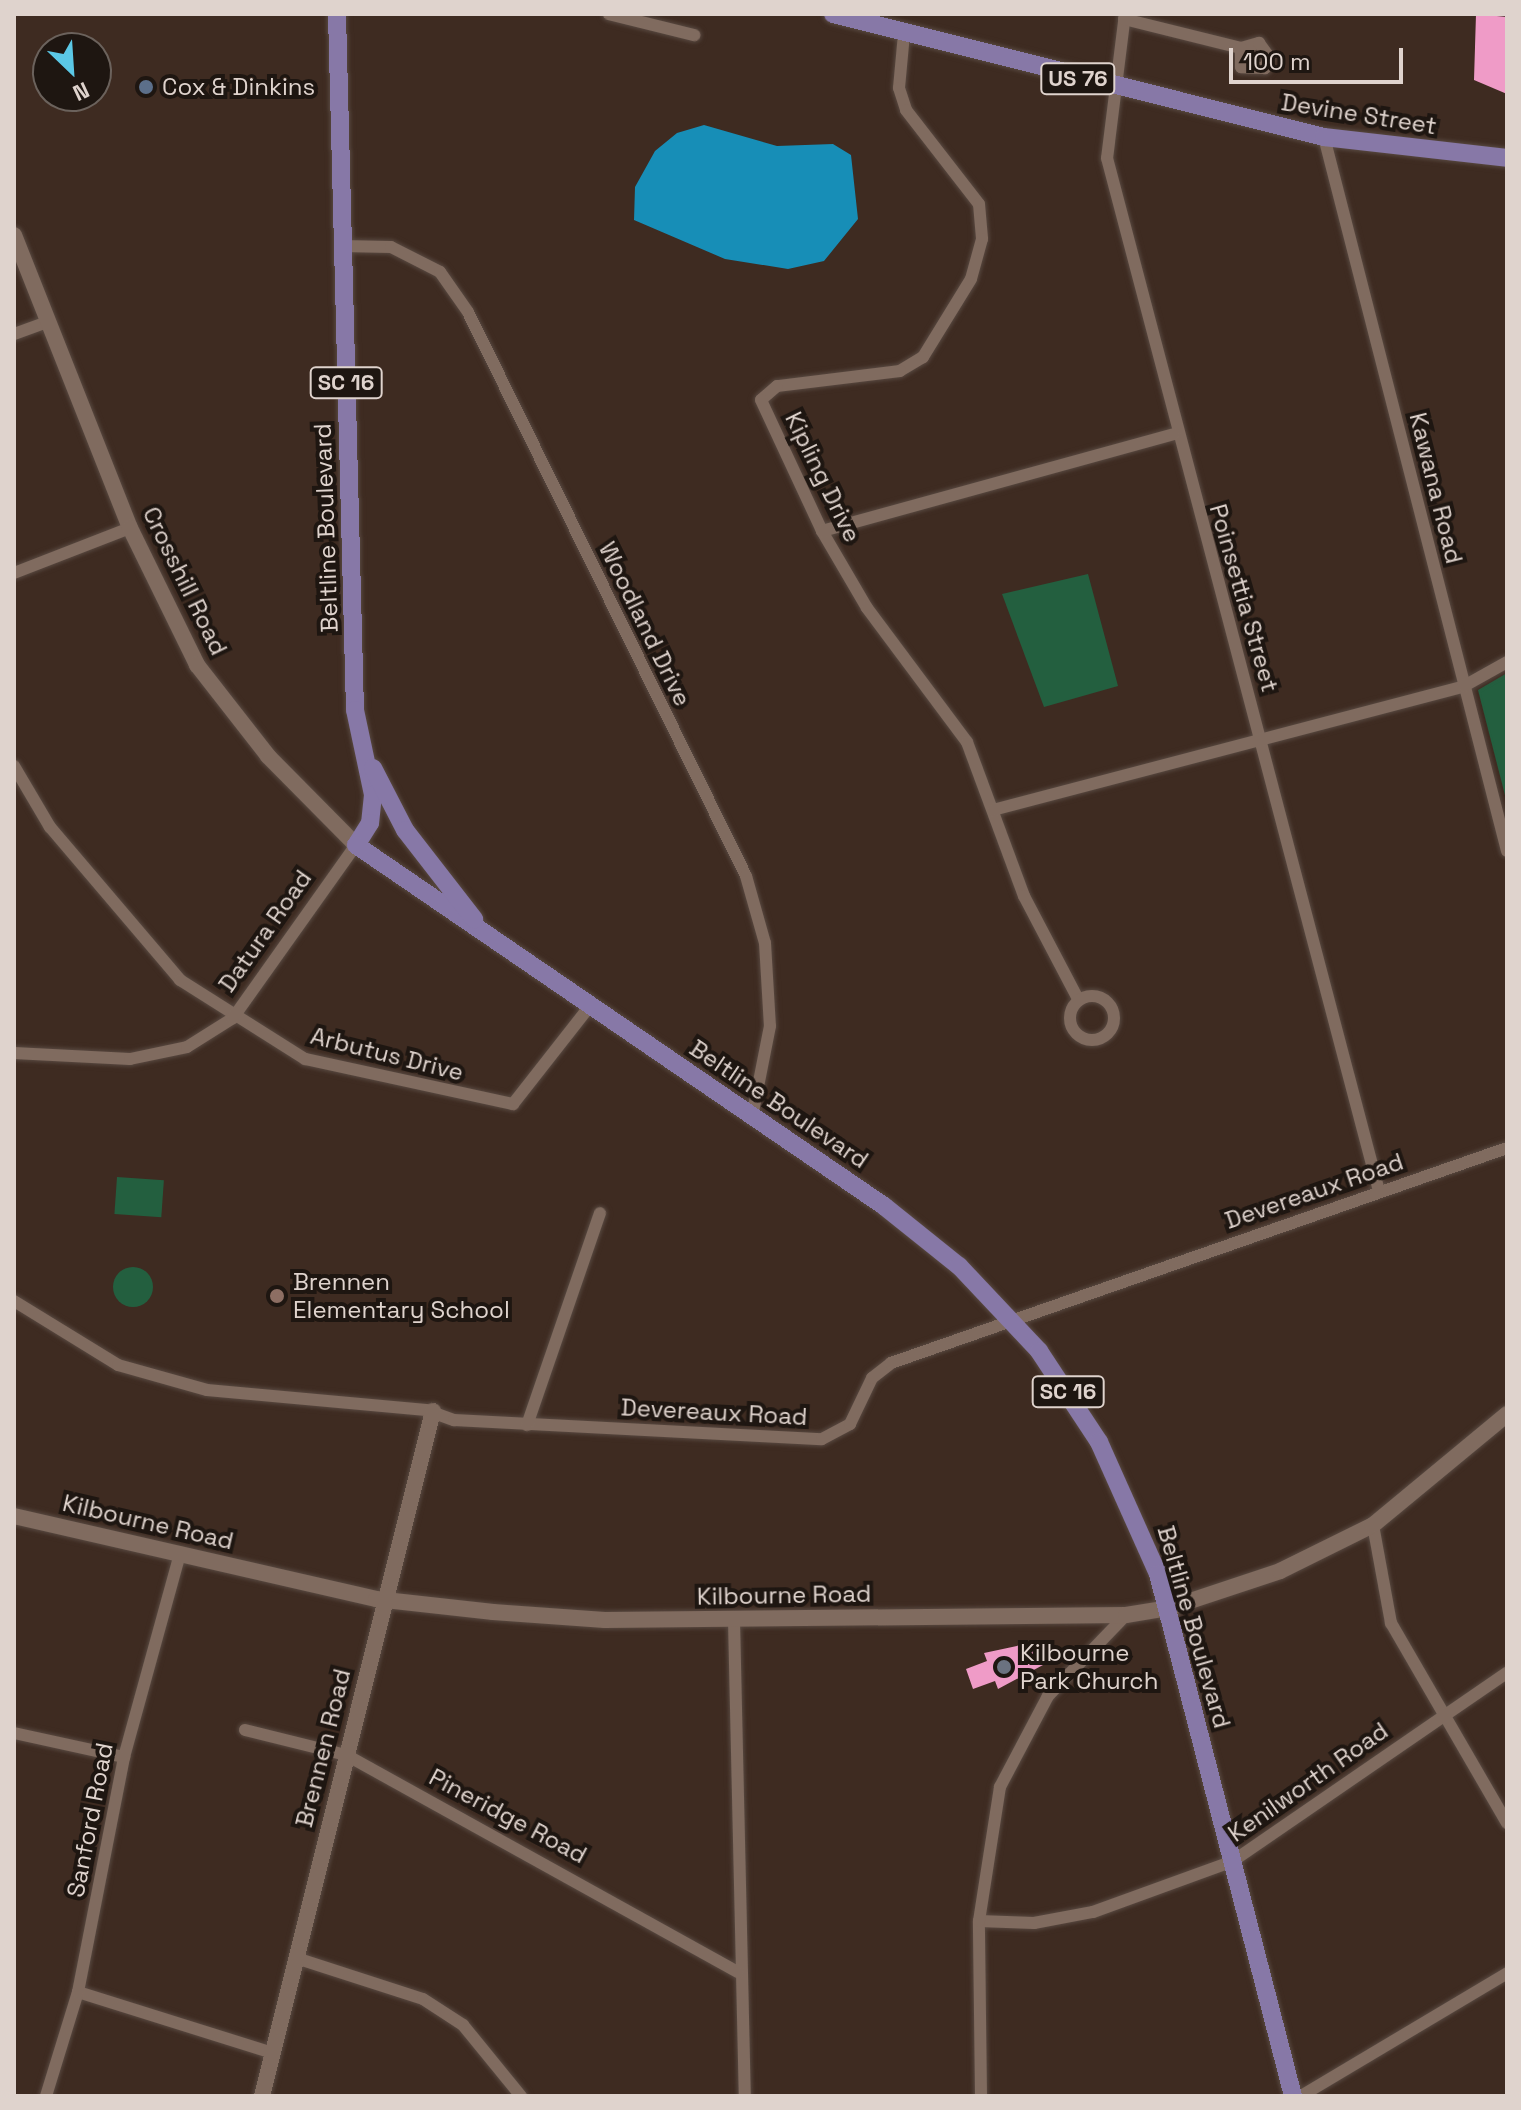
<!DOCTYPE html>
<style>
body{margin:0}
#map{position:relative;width:1521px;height:2110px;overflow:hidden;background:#3e2b21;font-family:"Space Grotesk",sans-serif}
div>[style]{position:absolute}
.green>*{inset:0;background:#235f3f;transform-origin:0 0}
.round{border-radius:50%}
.water>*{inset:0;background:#178eb7}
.building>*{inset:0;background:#ef9bc7}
.roads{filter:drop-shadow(0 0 2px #584941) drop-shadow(0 0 2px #584941)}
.street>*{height:12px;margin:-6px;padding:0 6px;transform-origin:6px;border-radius:6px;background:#806b5f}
.street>.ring{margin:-6px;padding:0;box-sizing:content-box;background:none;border:12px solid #806b5f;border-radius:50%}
.secondary>*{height:16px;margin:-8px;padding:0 8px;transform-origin:8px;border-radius:8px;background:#806b5f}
.primary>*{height:18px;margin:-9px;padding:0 9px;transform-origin:9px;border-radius:9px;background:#8778a7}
.dots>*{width:22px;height:22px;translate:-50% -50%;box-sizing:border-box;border:4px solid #1e1611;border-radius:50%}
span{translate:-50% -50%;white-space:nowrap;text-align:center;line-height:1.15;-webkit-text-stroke:8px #1e1611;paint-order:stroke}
.shield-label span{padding:2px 6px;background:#1e1611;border:2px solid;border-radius:6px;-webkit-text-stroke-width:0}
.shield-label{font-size:22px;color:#dfd3cd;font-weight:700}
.poi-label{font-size:24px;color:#dfd3cd}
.left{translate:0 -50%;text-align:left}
.street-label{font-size:24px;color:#dfd3cd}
.frame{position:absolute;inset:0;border:16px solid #dfd3cd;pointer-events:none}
.north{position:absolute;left:32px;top:32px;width:80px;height:80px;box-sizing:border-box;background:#1e1611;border:2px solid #6b625c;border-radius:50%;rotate:155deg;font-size:22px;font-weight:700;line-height:32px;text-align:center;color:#dfd3cd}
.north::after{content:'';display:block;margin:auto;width:28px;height:36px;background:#5bc8e6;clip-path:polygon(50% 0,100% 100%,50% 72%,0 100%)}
.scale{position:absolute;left:1229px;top:48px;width:174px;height:36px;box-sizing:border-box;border:4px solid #dfd3cd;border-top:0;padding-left:10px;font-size:24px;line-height:28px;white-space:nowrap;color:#dfd3cd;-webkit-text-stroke:6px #1e1611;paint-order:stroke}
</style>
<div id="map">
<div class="green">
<div style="clip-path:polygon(1088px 574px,1118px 686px,1044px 707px,1002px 594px)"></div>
<div style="clip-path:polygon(1507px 673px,1507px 803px,1478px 690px)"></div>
<div style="left:117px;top:1177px;width:47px;height:37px;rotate:4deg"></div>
<div class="round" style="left:113px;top:1267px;width:40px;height:40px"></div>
</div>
<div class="water">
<div style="clip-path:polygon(704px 125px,777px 146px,833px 144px,851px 155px,858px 219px,824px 261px,788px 269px,725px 259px,634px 220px,635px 187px,655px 151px,677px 133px)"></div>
</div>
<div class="building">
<div style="clip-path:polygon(1476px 14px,1507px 17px,1507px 94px,1474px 80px)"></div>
<div style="clip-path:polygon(1035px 1642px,1043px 1665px,998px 1689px,995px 1681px,973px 1689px,966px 1669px,987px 1661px,984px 1653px)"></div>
</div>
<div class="roads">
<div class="street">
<div style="left:609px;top:14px;width:88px;rotate:13.9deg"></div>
<div style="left:1125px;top:14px;width:145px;rotate:97.1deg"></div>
<div style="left:1107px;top:158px;width:1068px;rotate:75.25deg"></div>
<div style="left:1124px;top:19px;width:121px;rotate:13.9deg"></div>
<div style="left:1241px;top:48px;width:19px;rotate:-16deg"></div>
<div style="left:1259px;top:43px;width:17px;rotate:54deg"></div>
<div style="left:1269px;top:57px;width:12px;rotate:110deg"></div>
<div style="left:1265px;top:68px;width:24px;rotate:-178deg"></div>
<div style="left:1241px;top:67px;width:19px;rotate:-90deg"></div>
<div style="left:904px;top:34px;width:54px;rotate:95.3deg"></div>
<div style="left:899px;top:88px;width:23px;rotate:72deg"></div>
<div style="left:906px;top:110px;width:119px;rotate:52.2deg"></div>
<div style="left:979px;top:204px;width:35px;rotate:85deg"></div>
<div style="left:982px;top:239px;width:41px;rotate:105.4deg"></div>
<div style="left:971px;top:279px;width:92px;rotate:121.6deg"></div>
<div style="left:923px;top:357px;width:27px;rotate:149deg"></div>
<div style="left:900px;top:371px;width:124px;rotate:173deg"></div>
<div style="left:777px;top:386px;width:21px;rotate:139deg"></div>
<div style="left:761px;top:400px;width:145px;rotate:65deg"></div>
<div style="left:822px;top:531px;width:89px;rotate:59.7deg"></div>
<div style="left:867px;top:608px;width:167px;rotate:53.3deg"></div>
<div style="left:967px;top:742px;width:164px;rotate:69.7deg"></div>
<div style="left:1024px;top:896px;width:116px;rotate:62.3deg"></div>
<div style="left:1324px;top:137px;width:737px;rotate:75.62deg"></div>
<div style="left:341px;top:246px;width:50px;rotate:1.1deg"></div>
<div style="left:391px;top:247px;width:55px;rotate:27deg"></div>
<div style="left:440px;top:272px;width:49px;rotate:55deg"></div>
<div style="left:468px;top:312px;width:629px;rotate:63.76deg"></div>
<div style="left:746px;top:876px;width:70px;rotate:74.2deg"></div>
<div style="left:765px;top:943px;width:83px;rotate:86.6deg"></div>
<div style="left:770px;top:1026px;width:88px;rotate:101.2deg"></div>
<div style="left:14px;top:334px;width:37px;rotate:-20deg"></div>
<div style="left:822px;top:531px;width:365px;rotate:-15.4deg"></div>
<div style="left:14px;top:573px;width:124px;rotate:-21.2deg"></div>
<div style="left:14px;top:766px;width:71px;rotate:59.5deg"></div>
<div style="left:50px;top:827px;width:201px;rotate:49.6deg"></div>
<div style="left:180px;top:980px;width:148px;rotate:32.3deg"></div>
<div style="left:305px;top:1059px;width:213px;rotate:12.2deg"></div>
<div style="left:513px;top:1104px;width:123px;rotate:-51.9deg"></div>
<div style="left:993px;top:810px;width:487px;rotate:-14.7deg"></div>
<div style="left:1464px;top:686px;width:49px;rotate:-29.2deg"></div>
<div class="ring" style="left:1070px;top:996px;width:32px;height:32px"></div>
<div style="left:14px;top:1053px;width:116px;rotate:3deg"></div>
<div style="left:130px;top:1059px;width:58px;rotate:-11.9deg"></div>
<div style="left:187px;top:1047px;width:54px;rotate:-32.2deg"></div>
<div style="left:233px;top:1018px;width:212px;rotate:-54.6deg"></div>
<div style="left:14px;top:1301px;width:122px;rotate:31.6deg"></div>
<div style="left:118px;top:1365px;width:92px;rotate:15.7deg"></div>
<div style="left:207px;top:1390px;width:220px;rotate:5.2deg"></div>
<div style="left:426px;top:1410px;width:30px;rotate:20deg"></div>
<div style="left:454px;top:1420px;width:368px;rotate:3deg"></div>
<div style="left:822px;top:1439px;width:32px;rotate:-28deg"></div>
<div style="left:850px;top:1424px;width:51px;rotate:-64.4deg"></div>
<div style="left:872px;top:1378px;width:24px;rotate:-38deg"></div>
<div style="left:891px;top:1363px;width:652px;rotate:-19.24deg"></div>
<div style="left:527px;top:1425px;width:224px;rotate:-71deg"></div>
<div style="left:1373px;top:1525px;width:100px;rotate:79.6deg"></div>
<div style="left:1391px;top:1623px;width:231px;rotate:59.9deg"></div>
<div style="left:734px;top:1620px;width:476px;rotate:88.7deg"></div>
<div style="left:245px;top:1730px;width:104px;rotate:13.9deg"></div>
<div style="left:346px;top:1755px;width:448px;rotate:29deg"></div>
<div style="left:14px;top:1733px;width:113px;rotate:12.3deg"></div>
<div style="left:979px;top:1921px;width:55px;rotate:2.1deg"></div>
<div style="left:1034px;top:1923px;width:60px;rotate:-10.6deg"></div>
<div style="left:1093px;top:1912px;width:149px;rotate:-20deg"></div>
<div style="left:1233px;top:1861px;width:332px;rotate:-34.5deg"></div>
<div style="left:296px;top:1958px;width:133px;rotate:17.9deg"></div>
<div style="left:423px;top:1999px;width:48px;rotate:33deg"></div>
<div style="left:463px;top:2025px;width:92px;rotate:50.8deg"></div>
<div style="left:78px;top:1992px;width:204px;rotate:17.4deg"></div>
<div style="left:46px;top:2096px;width:109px;rotate:-72.9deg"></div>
<div style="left:78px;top:1992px;width:239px;rotate:-78.9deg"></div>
<div style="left:124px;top:1757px;width:212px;rotate:-74.6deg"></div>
<div style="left:981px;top:2096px;width:175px;rotate:-90.7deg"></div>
<div style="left:979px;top:1921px;width:136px;rotate:-81.1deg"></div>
<div style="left:1000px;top:1787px;width:103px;rotate:-62.2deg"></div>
<div style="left:1048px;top:1696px;width:112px;rotate:-46.1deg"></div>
<div style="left:1301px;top:2096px;width:240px;rotate:-30.8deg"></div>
</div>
<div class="secondary">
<div style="left:14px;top:235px;width:315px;rotate:68.4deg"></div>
<div style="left:130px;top:528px;width:153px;rotate:63.9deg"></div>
<div style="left:197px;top:665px;width:115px;rotate:52deg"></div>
<div style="left:268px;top:756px;width:125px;rotate:45.3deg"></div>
<div style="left:14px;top:1516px;width:371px;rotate:12.9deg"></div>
<div style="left:376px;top:1599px;width:118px;rotate:6.3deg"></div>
<div style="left:493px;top:1612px;width:112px;rotate:4.1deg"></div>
<div style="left:605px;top:1620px;width:521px;rotate:-0.55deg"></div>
<div style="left:1126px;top:1615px;width:44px;rotate:-9.2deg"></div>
<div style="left:1169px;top:1608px;width:117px;rotate:-18.4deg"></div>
<div style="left:1280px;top:1571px;width:104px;rotate:-26.3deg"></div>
<div style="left:1373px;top:1525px;width:174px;rotate:-39.6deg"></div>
<div style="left:262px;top:2096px;width:706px;rotate:-75.98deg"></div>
</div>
<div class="primary">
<div style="left:337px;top:14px;width:696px;rotate:88.52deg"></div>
<div style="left:355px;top:710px;width:87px;rotate:78deg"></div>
<div style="left:373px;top:795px;width:28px;rotate:96deg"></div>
<div style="left:370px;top:823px;width:26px;rotate:122deg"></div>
<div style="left:356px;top:845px;width:640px;rotate:34.36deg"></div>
<div style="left:884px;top:1206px;width:96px;rotate:38.7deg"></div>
<div style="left:959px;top:1266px;width:117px;rotate:46.7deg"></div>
<div style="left:1039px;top:1351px;width:109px;rotate:56.6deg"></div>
<div style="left:1099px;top:1442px;width:145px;rotate:65.9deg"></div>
<div style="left:1158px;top:1574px;width:539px;rotate:75.5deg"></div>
<div style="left:833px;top:14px;width:506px;rotate:14.06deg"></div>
<div style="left:1324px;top:137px;width:184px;rotate:6.5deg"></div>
<div style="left:373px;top:768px;width:70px;rotate:62.7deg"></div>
<div style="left:405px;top:830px;width:113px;rotate:52.2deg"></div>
</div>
</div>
<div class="dots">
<div style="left:146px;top:87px;background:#5c6f8a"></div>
<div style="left:277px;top:1296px;background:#8d6e63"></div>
<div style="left:1004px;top:1667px;background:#6b7280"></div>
</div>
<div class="shield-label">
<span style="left:1078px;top:79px">US 76</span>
<span style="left:346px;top:383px">SC 16</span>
<span style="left:1068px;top:1392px">SC 16</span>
</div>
<div class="poi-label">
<span class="left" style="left:162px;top:87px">Cox &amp; Dinkins</span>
<span class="left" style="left:293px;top:1296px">Brennen<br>Elementary School</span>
<span class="left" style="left:1020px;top:1667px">Kilbourne<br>Park Church</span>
</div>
<div class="street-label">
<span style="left:1359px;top:114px;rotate:9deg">Devine Street</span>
<span style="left:823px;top:477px;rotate:64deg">Kipling Drive</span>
<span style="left:1436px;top:488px;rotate:76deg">Kawana Road</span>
<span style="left:326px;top:528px;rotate:-92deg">Beltline Boulevard</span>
<span style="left:185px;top:581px;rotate:64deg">Crosshill Road</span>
<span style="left:1244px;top:598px;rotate:74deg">Poinsettia Street</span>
<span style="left:645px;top:624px;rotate:64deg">Woodland Drive</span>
<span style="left:265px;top:931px;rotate:-55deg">Datura Road</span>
<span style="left:387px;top:1054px;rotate:14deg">Arbutus Drive</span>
<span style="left:779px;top:1104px;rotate:34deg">Beltline Boulevard</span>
<span style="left:1314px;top:1191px;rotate:-19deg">Devereaux Road</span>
<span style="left:714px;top:1412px;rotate:3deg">Devereaux Road</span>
<span style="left:148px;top:1522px;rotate:13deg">Kilbourne Road</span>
<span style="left:784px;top:1595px;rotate:-1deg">Kilbourne Road</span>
<span style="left:1194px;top:1627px;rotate:74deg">Beltline Boulevard</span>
<span style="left:323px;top:1748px;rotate:-76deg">Brennen Road</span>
<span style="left:1308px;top:1782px;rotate:-35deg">Kenilworth Road</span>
<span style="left:508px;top:1816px;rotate:28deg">Pineridge Road</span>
<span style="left:90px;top:1820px;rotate:-79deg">Sanford Road</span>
</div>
<div class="frame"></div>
<div class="north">N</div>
<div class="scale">100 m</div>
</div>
